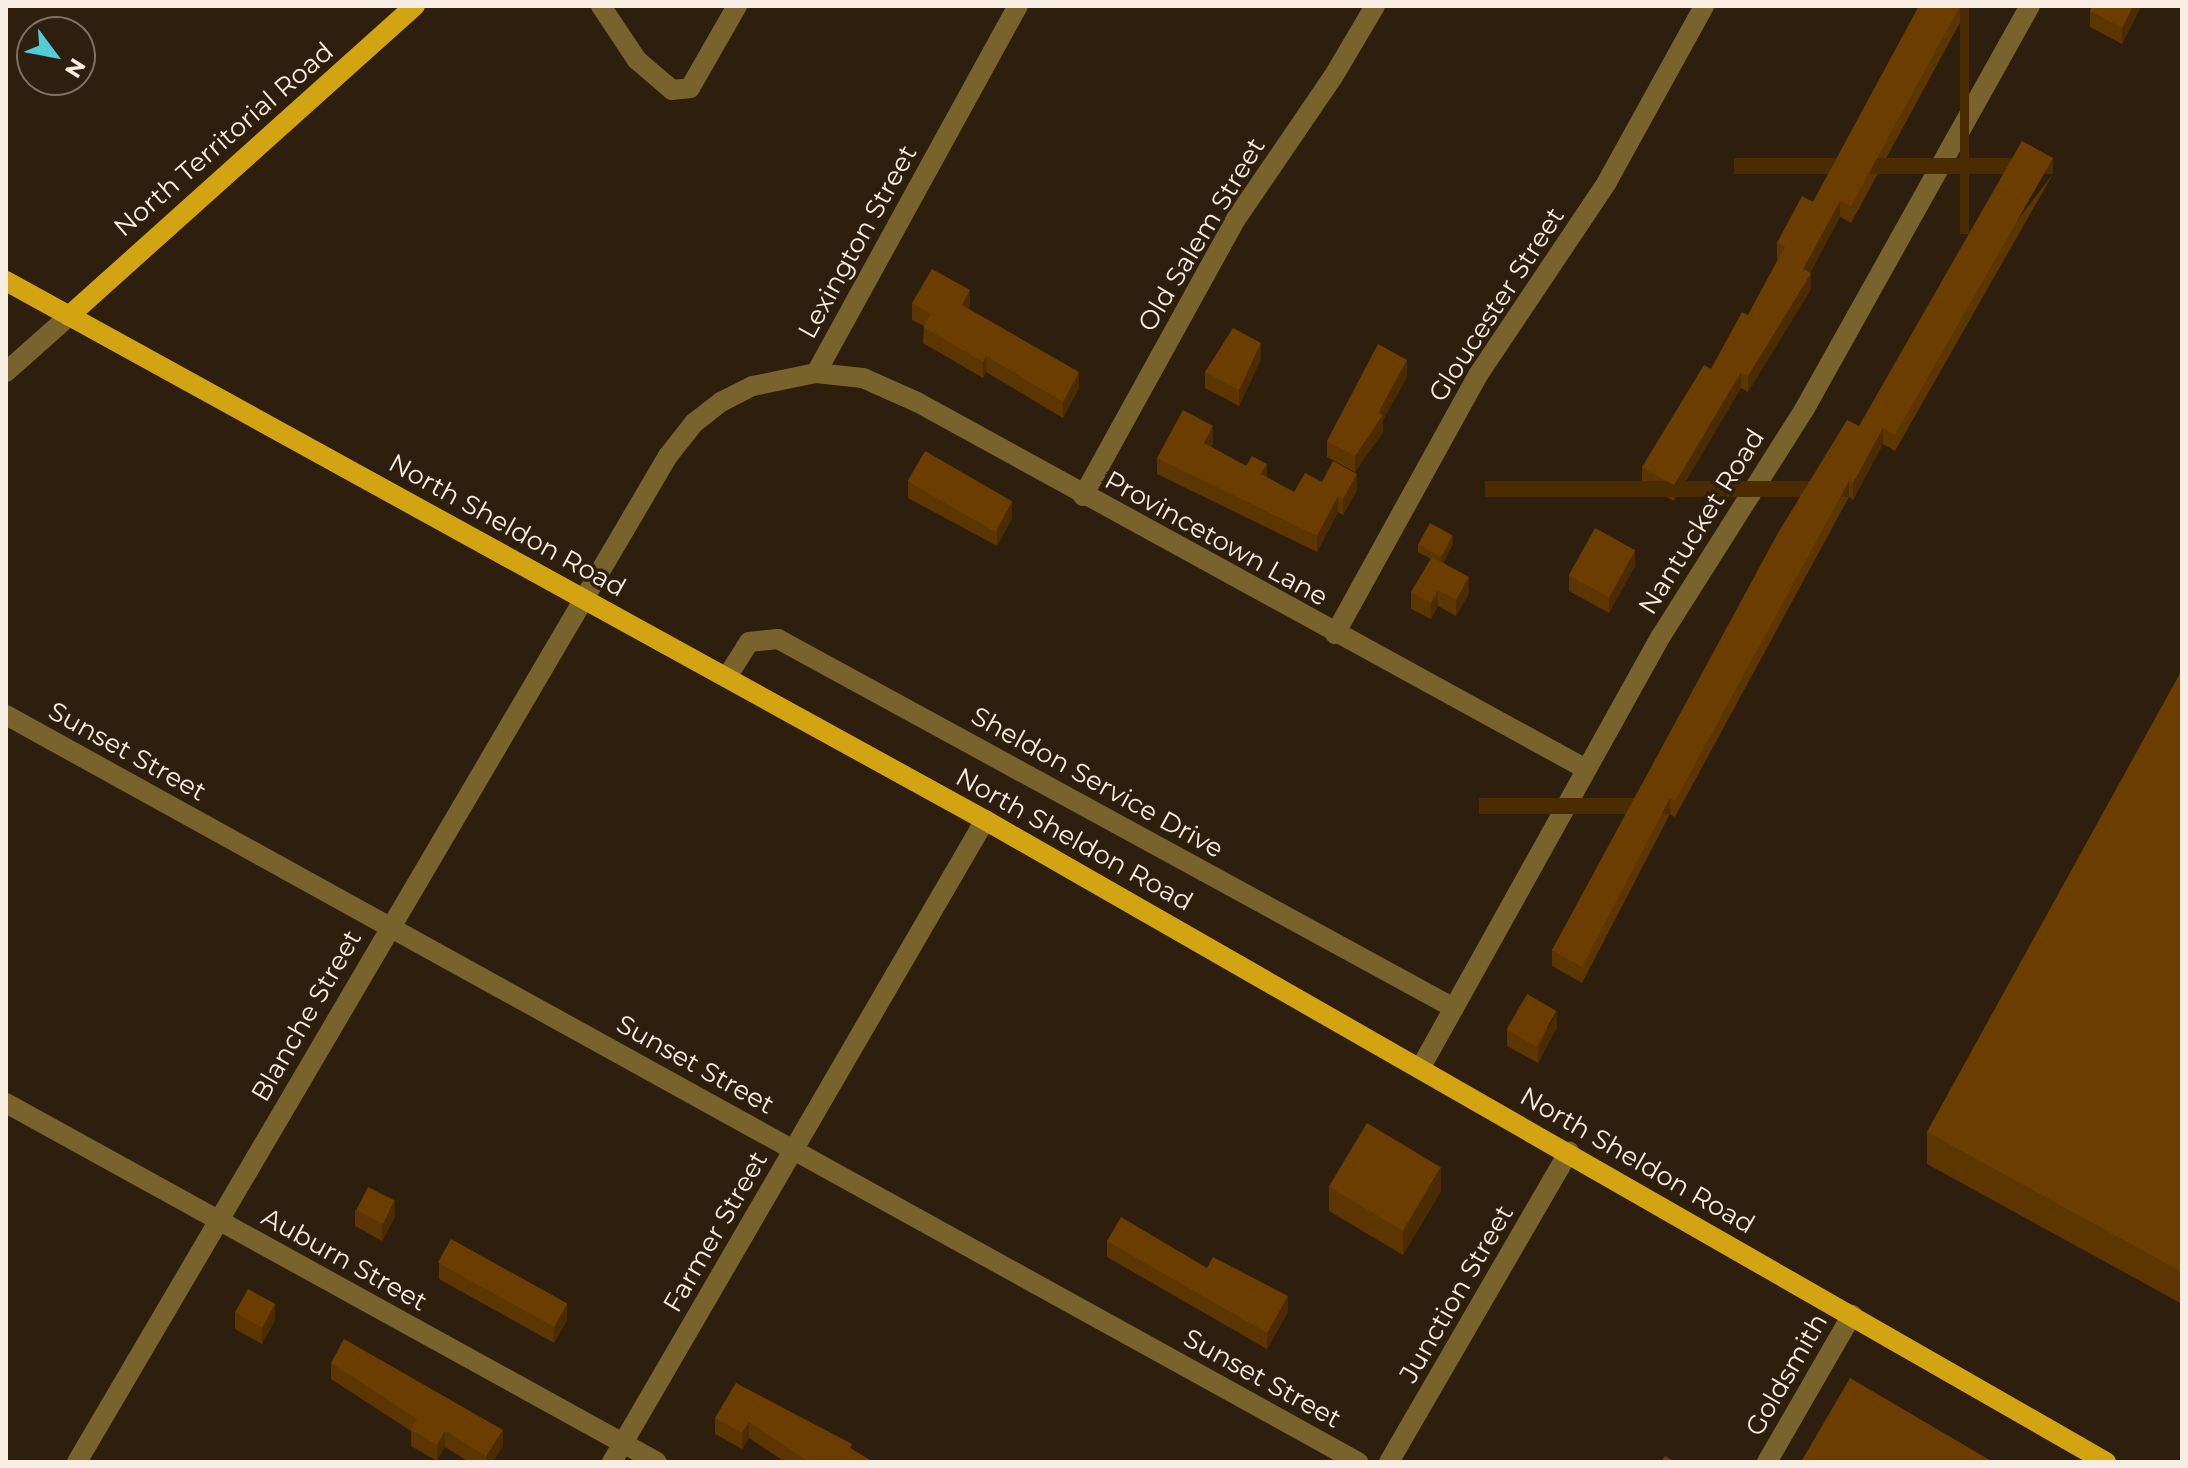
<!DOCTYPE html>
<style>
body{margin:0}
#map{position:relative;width:2188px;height:1468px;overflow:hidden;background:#2d1e0e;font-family:Montserrat,sans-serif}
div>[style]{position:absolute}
.minor>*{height:20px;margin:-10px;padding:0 10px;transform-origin:10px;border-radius:10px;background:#79632c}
.major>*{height:20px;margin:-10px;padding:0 10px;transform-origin:10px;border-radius:10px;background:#d3a412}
.wall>*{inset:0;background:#5c3500}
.shaded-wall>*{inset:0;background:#4b2b00;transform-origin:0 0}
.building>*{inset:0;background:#6b3e00;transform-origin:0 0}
span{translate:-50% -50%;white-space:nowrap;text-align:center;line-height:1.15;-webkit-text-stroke:7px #2d1e0e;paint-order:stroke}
.street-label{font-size:26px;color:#f8ede2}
.frame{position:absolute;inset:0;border:8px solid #f8ede2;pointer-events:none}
.north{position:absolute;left:16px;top:16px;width:80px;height:80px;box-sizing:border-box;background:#2d1e0e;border:2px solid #7e7163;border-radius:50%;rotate:122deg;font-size:22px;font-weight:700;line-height:32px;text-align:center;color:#f8ede2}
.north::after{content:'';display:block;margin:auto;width:28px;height:36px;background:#52ccd6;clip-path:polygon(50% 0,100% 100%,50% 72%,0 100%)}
</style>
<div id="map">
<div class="minor">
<div style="left:601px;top:6px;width:65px;rotate:56.3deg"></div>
<div style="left:637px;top:60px;width:46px;rotate:40.6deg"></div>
<div style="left:672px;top:90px;width:18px;rotate:-6deg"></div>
<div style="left:690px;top:88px;width:95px;rotate:-60.2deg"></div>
<div style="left:6px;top:372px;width:84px;rotate:-41.6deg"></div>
<div style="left:816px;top:373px;width:47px;rotate:6.1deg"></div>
<div style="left:863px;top:378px;width:59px;rotate:24deg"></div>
<div style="left:917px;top:402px;width:763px;rotate:28.75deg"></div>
<div style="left:1083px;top:496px;width:316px;rotate:-61.1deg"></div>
<div style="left:1236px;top:219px;width:172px;rotate:-55.7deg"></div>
<div style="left:1333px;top:77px;width:82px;rotate:-59.4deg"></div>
<div style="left:1335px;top:634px;width:296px;rotate:-61.1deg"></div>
<div style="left:1478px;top:375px;width:232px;rotate:-56.2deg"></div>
<div style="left:1607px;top:182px;width:201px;rotate:-61.1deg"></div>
<div style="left:727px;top:677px;width:41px;rotate:-57.8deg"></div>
<div style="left:749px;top:642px;width:29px;rotate:-6deg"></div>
<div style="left:778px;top:639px;width:770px;rotate:28.63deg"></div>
<div style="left:6px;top:715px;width:1545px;rotate:28.92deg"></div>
<div style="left:1421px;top:1067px;width:493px;rotate:-60.9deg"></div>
<div style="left:1661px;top:636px;width:267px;rotate:-57.7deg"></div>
<div style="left:1804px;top:410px;width:463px;rotate:-60.8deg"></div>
<div style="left:6px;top:1103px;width:743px;rotate:28.87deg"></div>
<div style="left:77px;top:1462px;width:1167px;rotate:-59.57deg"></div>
<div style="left:668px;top:456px;width:42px;rotate:-51.8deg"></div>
<div style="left:694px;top:423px;width:34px;rotate:-38deg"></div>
<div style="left:721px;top:402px;width:36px;rotate:-27deg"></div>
<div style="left:753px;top:386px;width:64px;rotate:-11.7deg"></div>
<div style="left:816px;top:373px;width:419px;rotate:-61.2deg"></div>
<div style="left:612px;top:1462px;width:742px;rotate:-59.84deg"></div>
<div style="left:1389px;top:1462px;width:359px;rotate:-59.9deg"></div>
<div style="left:1767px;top:1462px;width:170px;rotate:-60deg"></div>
</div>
<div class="major">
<div style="left:6px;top:281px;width:1118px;rotate:28.84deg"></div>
<div style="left:985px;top:820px;width:1292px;rotate:29.8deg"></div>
<div style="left:69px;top:316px;width:465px;rotate:-41.9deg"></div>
</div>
<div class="wall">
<div style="clip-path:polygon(1919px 6px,1969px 6px,1851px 223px,1840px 217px,1810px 273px,1811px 289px,1748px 392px,1741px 388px,1674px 501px,1642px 484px,1642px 467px,1748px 315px,1778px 259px,1777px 259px,1777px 243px,1813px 202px)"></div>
<div style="clip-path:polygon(2092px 6px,2141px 6px,2122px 44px,2090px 27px,2090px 11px)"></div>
<div style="clip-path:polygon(2053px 174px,1895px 451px,1883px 444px,1853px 500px,1849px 497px,1675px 817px,1670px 814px,1582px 983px,1552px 966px,1552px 950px,1859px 426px)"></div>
<div style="clip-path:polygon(912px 303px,970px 307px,969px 309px,1079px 388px,1063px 418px,986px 372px,983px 378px,923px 343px,924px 326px,912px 320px)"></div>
<div style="clip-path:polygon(1261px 359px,1239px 406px,1205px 388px,1205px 372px)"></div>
<div style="clip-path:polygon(1407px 377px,1383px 420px,1383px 432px,1355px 472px,1327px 457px,1327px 441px)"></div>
<div style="clip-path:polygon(1213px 443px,1211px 447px,1294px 492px,1322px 482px,1357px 490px,1343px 515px,1338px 512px,1317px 552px,1157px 474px,1157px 458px)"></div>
<div style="clip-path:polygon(908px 482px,1012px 518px,997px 546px,908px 498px)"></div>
<div style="clip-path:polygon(1418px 544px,1453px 544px,1443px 563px,1469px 593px,1456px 616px,1438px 606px,1431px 619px,1411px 609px,1411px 592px,1431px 559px,1418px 552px)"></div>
<div style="clip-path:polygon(1635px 566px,1609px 613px,1569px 591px,1569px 575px)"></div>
<div style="clip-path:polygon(2182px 670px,2182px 1304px,1927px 1164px,1927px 1132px)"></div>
<div style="clip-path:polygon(1557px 1027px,1538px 1063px,1507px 1046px,1507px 1030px)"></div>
<div style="clip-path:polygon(1329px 1187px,1441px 1191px,1403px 1255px,1329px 1211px)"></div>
<div style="clip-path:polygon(355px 1210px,395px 1217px,382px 1241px,355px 1226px)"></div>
<div style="clip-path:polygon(1107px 1241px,1207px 1268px,1288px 1312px,1267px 1349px,1107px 1257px)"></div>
<div style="clip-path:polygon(439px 1263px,567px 1320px,554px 1343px,439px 1279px)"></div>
<div style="clip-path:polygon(235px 1313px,275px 1320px,262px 1344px,235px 1329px)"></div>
<div style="clip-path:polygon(331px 1363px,503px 1446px,493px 1462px,469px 1462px,445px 1447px,437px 1461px,411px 1446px,411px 1431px,331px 1379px)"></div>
<div style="clip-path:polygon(736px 1383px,852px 1449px,873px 1462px,785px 1462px,749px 1438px,742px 1449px,715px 1434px,715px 1418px)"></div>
</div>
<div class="shaded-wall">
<div style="left:1960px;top:6px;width:9px;height:228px"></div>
<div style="clip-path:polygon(2133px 6px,2141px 6px,2122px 44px,2122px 28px)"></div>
<div style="left:2053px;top:158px;width:16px;height:319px;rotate:90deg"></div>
<div style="clip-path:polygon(1840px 201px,1840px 217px,1803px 285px,1803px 269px)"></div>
<div style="clip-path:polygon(1811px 273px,1811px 289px,1748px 392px,1748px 376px)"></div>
<div style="clip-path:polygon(970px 290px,970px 307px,962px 321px,962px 305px)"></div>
<div style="clip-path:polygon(1261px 343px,1261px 359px,1239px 406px,1239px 390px)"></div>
<div style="clip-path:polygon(986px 356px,986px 372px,983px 378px,983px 362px)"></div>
<div style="clip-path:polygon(1407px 360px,1407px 377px,1383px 420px,1383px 432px,1355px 472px,1355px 456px)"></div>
<div style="clip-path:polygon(1079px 372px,1079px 388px,1063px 418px,1063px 402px)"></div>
<div style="clip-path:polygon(1741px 372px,1741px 388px,1674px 501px,1674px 485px)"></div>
<div style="clip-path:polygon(1213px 426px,1213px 443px,1204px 459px,1204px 443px)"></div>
<div style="clip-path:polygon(1883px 428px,1883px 444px,1853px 500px,1853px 483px)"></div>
<div style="clip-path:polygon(1267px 464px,1267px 480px,1261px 474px)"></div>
<div style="clip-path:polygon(1357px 474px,1357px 490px,1343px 515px,1343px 499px)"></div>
<div style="left:1849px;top:481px;width:16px;height:364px;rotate:90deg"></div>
<div style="clip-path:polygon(1338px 496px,1338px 512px,1317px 552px,1317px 536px)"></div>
<div style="clip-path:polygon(1012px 502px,1012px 518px,997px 546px,997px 530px)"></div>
<div style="clip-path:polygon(1453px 536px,1453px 544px,1441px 565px,1441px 557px)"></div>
<div style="clip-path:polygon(1635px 550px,1635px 566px,1609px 613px,1609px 597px)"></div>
<div style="clip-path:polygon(1469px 577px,1469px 593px,1456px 616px,1456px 600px)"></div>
<div style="clip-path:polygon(1438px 590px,1438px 606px,1431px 619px,1431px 603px)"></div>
<div style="left:1670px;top:798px;width:16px;height:191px;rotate:90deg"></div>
<div style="clip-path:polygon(1557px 1011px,1557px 1027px,1538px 1063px,1538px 1047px)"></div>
<div style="clip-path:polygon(1441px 1167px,1441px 1191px,1403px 1255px,1403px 1231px)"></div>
<div style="clip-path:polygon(395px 1201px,395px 1217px,382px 1241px,382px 1225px)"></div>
<div style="clip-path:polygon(1288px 1296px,1288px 1312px,1267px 1349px,1267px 1333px)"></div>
<div style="clip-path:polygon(275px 1304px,275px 1320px,262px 1344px,262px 1328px)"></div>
<div style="clip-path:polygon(567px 1304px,567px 1320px,554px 1343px,554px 1327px)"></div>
<div style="clip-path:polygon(749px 1422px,749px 1438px,742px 1449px,742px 1433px)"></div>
<div style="clip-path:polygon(503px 1430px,503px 1446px,493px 1462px,486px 1462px,486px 1456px)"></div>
<div style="clip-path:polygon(445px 1431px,445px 1447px,437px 1461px,437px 1445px)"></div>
</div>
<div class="building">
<div style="clip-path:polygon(1919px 6px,1960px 6px,1851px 206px,1840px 201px,1803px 269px,1811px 273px,1748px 376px,1741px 372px,1674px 485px,1642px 467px,1704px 365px,1711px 369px,1742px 312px,1748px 315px,1785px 247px,1777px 243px,1802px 196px,1813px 202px)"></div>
<div style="clip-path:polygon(2092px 6px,2133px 6px,2122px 28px,2090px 11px)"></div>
<div style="clip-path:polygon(2022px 141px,2053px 158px,1895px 435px,1883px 428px,1853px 483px,1849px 481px,1675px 801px,1670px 798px,1582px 967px,1552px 950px,1778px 533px,1847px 420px,1859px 426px)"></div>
<div style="clip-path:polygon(932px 269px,970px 290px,962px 305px,1079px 372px,1063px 402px,986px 356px,983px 362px,923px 327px,931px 314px,912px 303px)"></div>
<div style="clip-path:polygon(1233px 328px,1261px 343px,1239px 390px,1205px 372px)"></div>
<div style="clip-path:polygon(1378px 344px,1407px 360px,1378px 413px,1383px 415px,1355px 456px,1327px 441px)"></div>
<div style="clip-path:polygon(1183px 410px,1213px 426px,1204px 443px,1246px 466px,1252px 456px,1267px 464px,1261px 474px,1294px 492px,1305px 473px,1322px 482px,1333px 461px,1357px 474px,1343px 499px,1338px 496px,1317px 536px,1157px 458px)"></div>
<div style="left:925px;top:451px;width:101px;height:35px;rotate:30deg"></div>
<div style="left:1430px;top:523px;width:26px;height:24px;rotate:29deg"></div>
<div style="left:1595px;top:528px;width:46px;height:54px;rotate:29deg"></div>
<div style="clip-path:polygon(1432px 557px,1469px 577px,1456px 600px,1438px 590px,1431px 603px,1411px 592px)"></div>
<div style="clip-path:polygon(2182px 670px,2182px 1272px,1927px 1132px)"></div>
<div style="left:1527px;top:994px;width:34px;height:41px;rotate:30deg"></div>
<div style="left:1367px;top:1123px;width:86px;height:74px;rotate:31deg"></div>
<div style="left:368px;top:1187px;width:30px;height:26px;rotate:27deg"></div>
<div style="clip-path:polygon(1121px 1217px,1207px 1268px,1213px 1257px,1288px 1296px,1267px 1333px,1107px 1241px)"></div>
<div style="left:451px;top:1239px;width:133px;height:27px;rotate:29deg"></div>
<div style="left:248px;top:1289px;width:31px;height:27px;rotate:29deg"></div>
<div style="clip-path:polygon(344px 1339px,503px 1430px,486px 1456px,445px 1431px,437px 1445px,411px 1430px,417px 1419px,331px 1363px)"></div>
<div style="clip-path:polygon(1850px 1378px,1993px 1462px,1801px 1462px)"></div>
<div style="clip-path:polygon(736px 1383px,852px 1444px,850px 1448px,873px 1462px,809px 1462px,749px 1422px,742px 1433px,715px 1418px)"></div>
<div style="clip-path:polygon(1665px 1456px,1675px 1462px,1661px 1462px)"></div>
</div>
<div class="street-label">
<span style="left:224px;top:140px;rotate:-41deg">North Territorial Road</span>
<span style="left:1202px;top:235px;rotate:-59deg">Old Salem Street</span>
<span style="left:858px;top:242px;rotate:-61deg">Lexington Street</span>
<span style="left:1497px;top:305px;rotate:-57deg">Gloucester Street</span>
<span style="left:1702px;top:522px;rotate:-58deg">Nantucket Road</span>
<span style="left:507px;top:526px;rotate:29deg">North Sheldon Road</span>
<span style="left:1216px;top:539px;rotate:29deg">Provincetown Lane</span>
<span style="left:127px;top:752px;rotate:29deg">Sunset Street</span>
<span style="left:1097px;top:783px;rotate:29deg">Sheldon Service Drive</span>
<span style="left:1074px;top:840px;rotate:29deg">North Sheldon Road</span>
<span style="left:307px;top:1016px;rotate:-60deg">Blanche Street</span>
<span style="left:695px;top:1065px;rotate:29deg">Sunset Street</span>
<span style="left:1637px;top:1161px;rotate:30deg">North Sheldon Road</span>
<span style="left:716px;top:1232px;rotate:-60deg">Farmer Street</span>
<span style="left:344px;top:1260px;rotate:29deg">Auburn Street</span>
<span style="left:1457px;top:1294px;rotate:-60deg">Junction Street</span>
<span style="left:1787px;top:1375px;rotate:-60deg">Goldsmith</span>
<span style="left:1262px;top:1379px;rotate:29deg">Sunset Street</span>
</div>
<div class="frame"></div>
<div class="north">N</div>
</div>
